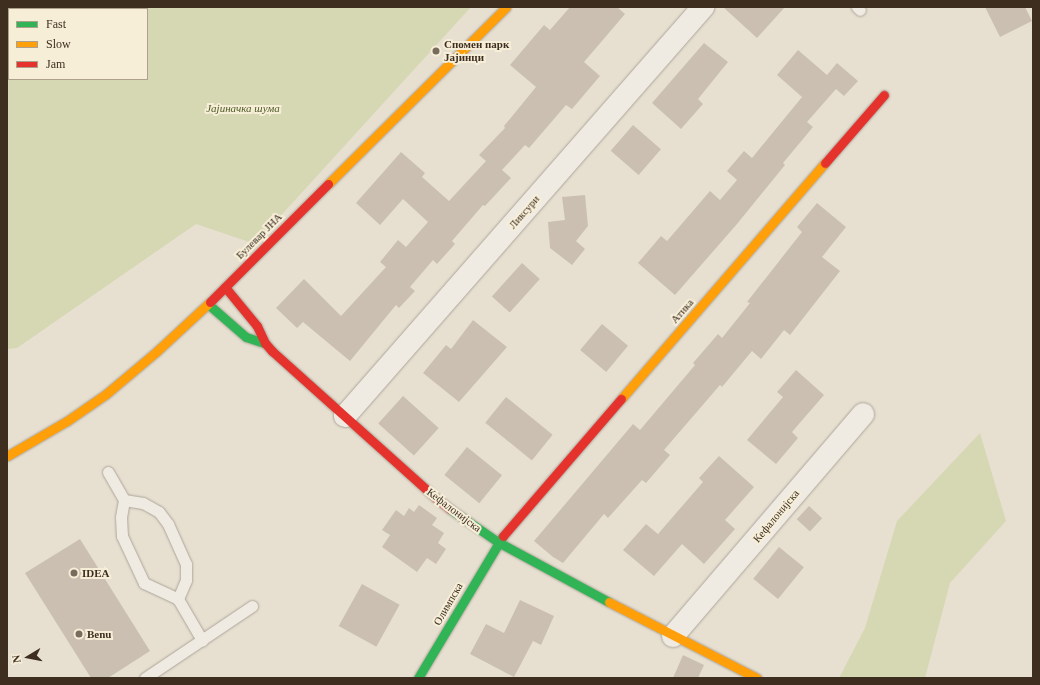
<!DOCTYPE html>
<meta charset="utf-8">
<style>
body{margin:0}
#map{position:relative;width:1040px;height:685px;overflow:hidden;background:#e7e0d1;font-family:Georgia,serif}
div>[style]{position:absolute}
.green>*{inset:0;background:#d6d7b3}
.building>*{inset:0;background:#cbbfb2;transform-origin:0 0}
.roads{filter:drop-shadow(0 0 1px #ada599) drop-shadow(0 0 1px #ada599)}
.lane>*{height:11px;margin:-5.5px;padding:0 5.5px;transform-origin:5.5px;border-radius:5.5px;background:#efebe3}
.street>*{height:22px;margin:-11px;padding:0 11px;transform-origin:11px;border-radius:11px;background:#efebe3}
.fast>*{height:9px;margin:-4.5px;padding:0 4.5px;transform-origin:4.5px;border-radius:4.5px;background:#30b455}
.slow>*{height:9px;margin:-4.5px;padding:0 4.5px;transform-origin:4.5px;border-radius:4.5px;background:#ff9f0a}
.jam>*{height:9px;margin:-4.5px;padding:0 4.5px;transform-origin:4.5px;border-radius:4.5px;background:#e5322d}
.dots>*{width:11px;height:11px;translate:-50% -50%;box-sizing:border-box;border:2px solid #f7eed8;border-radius:50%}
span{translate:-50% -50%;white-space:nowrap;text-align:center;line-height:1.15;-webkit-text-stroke:4px #f7eed8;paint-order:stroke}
.poi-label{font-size:11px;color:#3d2e20;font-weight:700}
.left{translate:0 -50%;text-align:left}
.park-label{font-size:11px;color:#4d5a26;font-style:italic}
.street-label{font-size:11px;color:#3d2e20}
.frame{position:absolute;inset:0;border:8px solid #3d2e20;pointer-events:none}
.legend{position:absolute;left:8px;top:8px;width:140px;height:72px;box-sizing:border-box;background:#f7eed8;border:1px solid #ada18e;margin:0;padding:5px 7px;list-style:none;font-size:12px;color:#3d2e20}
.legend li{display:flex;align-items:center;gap:8px;height:20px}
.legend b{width:20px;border:1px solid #ada18e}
.north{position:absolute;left:8px;top:637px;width:40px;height:40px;-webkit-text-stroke:3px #f7eed8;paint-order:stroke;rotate:260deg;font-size:11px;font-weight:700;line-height:16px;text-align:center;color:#3d2e20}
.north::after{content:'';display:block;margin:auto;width:14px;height:18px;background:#3d2e20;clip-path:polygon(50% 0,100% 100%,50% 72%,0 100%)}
</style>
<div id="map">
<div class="green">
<div style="clip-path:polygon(evenodd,7px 7px,471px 7px,255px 244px,196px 224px,17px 348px,7px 349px,7px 7px,9px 9px,147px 9px,147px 79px,9px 79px,9px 9px)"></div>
<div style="clip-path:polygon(980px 433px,1006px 521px,950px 583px,925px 678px,839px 678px,865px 628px,897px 521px)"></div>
</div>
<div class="building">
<div style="clip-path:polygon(570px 7px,617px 7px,625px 14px,584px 62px,600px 76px,572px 109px,566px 105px,529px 148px,525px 145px,502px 170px,511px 178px,485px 206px,483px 205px,452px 241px,455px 244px,437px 264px,433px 260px,410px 287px,415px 291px,399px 308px,396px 305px,350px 361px,303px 322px,297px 328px,276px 308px,304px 279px,341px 316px,386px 267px,380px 262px,398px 240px,406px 247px,428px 222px,403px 199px,380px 225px,356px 203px,401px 152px,425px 173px,422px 177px,449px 201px,486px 161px,479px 155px,505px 128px,504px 126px,536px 87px,510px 65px,544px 25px,550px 30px)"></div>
<div style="clip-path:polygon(723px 7px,785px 7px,757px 38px)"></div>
<div style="clip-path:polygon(985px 7px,1025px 7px,1032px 21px,1000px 37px)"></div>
<div style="clip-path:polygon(704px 43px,728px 62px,698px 99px,703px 104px,681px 129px,652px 103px)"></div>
<div style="clip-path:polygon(798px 50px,827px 75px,837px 63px,858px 81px,844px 96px,836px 89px,807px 122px,813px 127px,783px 163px,785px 165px,737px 224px,675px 295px,638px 263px,661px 236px,667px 241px,710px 191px,720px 200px,737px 180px,727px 171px,744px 151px,752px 158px,802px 97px,777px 75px)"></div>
<div style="left:633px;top:125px;width:37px;height:34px;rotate:41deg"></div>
<div style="clip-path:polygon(585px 195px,588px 226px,576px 241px,585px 249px,572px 265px,550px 248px,548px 222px,565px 220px,562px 197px)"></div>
<div style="clip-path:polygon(817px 203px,846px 227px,822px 257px,840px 271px,790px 335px,784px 330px,761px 359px,752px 351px,722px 387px,720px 385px,664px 450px,670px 455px,646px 483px,642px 480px,608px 518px,604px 514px,563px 563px,553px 557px,534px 541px,633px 424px,640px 430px,695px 365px,693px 363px,718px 334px,722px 338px,750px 303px,747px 302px,802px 232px,797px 227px)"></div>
<div style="left:522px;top:263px;width:24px;height:45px;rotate:42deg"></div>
<div style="clip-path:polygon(473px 320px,507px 347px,459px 402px,423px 373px,446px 345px,451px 349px)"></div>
<div style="left:602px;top:324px;width:34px;height:34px;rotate:40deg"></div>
<div style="clip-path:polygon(796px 370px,824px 395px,792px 432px,798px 438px,776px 464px,747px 440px,783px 397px,777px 392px)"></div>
<div style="left:403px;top:396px;width:48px;height:37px;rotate:42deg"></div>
<div style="left:506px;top:397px;width:60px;height:33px;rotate:39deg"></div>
<div style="left:467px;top:447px;width:45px;height:36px;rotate:39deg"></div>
<div style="clip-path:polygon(719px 456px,754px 487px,725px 520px,735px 529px,704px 564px,682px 544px,654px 576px,623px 550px,646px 524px,658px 534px,703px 482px,699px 478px)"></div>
<div style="clip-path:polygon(419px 505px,437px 518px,432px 525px,444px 533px,438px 543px,446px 549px,436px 564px,427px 558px,417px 572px,382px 547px,390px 535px,382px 530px,396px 510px,404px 516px,409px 508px,414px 512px)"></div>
<div style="left:809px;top:506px;width:18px;height:18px;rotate:43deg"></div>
<div style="clip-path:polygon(80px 539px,150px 651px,108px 678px,91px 678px,25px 573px)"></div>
<div style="left:779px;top:547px;width:32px;height:41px;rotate:39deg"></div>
<div style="left:362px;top:584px;width:43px;height:48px;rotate:29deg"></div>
<div style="clip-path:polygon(520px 600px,554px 616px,541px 645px,533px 641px,514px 677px,470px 654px,486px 624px,504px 633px)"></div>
<div style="clip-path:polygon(683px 655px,704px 665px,698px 678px,673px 678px)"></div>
</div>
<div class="roads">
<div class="lane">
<div style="left:857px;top:7px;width:4px;rotate:45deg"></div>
<div style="left:108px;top:472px;width:32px;rotate:60deg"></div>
<div style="left:124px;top:500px;width:17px;rotate:100deg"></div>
<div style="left:121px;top:517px;width:19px;rotate:87deg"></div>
<div style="left:122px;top:536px;width:52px;rotate:64.9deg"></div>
<div style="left:144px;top:583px;width:38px;rotate:25deg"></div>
<div style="left:178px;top:599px;width:48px;rotate:59.7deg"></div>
<div style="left:124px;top:500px;width:19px;rotate:9deg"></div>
<div style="left:143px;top:503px;width:18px;rotate:29deg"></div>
<div style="left:159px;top:512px;width:15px;rotate:53deg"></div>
<div style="left:168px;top:524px;width:44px;rotate:65.8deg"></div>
<div style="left:186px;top:564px;width:16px;rotate:90deg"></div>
<div style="left:186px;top:580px;width:21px;rotate:113deg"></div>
<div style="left:145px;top:678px;width:129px;rotate:-33.9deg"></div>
</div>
<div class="street">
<div style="left:345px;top:416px;width:544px;rotate:-48.8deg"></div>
<div style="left:673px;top:636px;width:292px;rotate:-49.4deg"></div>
</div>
<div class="fast">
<div style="left:208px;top:304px;width:50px;rotate:41deg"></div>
<div style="left:246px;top:337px;width:20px;rotate:18deg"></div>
<div style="left:450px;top:509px;width:58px;rotate:34.5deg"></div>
<div style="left:498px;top:542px;width:126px;rotate:28.4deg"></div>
<div style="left:418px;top:678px;width:165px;rotate:-59.1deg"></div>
</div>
<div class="slow">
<div style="left:328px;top:184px;width:251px;rotate:-44.8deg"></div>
<div style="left:621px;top:399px;width:312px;rotate:-49.2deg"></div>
<div style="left:7px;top:456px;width:69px;rotate:-30.3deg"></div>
<div style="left:67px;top:421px;width:47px;rotate:-34.7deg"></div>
<div style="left:106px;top:394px;width:67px;rotate:-40.1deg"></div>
<div style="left:157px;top:351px;width:72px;rotate:-42.8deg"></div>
<div style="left:609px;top:602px;width:166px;rotate:27.2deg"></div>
</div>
<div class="jam">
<div style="left:825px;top:163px;width:90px;rotate:-49.1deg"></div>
<div style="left:225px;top:287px;width:50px;rotate:50.6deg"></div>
<div style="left:257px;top:326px;width:19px;rotate:65deg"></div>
<div style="left:265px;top:343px;width:11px;rotate:49deg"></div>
<div style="left:272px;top:351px;width:220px;rotate:41.9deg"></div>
<div style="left:436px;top:498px;width:18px;rotate:38deg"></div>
<div style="left:210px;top:302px;width:167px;rotate:-45deg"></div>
<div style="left:503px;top:536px;width:181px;rotate:-49.3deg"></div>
</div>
</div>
<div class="dots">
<div style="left:436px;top:51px;background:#786c5e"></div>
<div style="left:74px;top:573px;background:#786c5e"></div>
<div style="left:79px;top:634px;background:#786c5e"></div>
</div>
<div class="poi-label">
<span class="left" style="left:444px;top:51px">Спомен парк<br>Јајинци</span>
<span class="left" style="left:82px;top:573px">IDEA</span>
<span class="left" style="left:87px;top:634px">Benu</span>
</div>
<div class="park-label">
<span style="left:243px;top:108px">Јајиначка шума</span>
</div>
<div class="street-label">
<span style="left:524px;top:212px;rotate:-49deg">Ликсури</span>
<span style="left:259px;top:236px;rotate:-45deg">Булевар ЈНА</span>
<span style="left:682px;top:311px;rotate:-49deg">Атика</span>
<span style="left:454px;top:510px;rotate:37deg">Кефалонијска</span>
<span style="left:776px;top:516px;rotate:-50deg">Кефалонијска</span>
<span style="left:448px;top:604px;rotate:-60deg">Олимпска</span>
</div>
<div class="frame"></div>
<ul class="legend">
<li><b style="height:5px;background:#30b455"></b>Fast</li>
<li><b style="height:5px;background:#ff9f0a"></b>Slow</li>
<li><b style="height:5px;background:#e5322d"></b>Jam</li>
</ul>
<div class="north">N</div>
</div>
